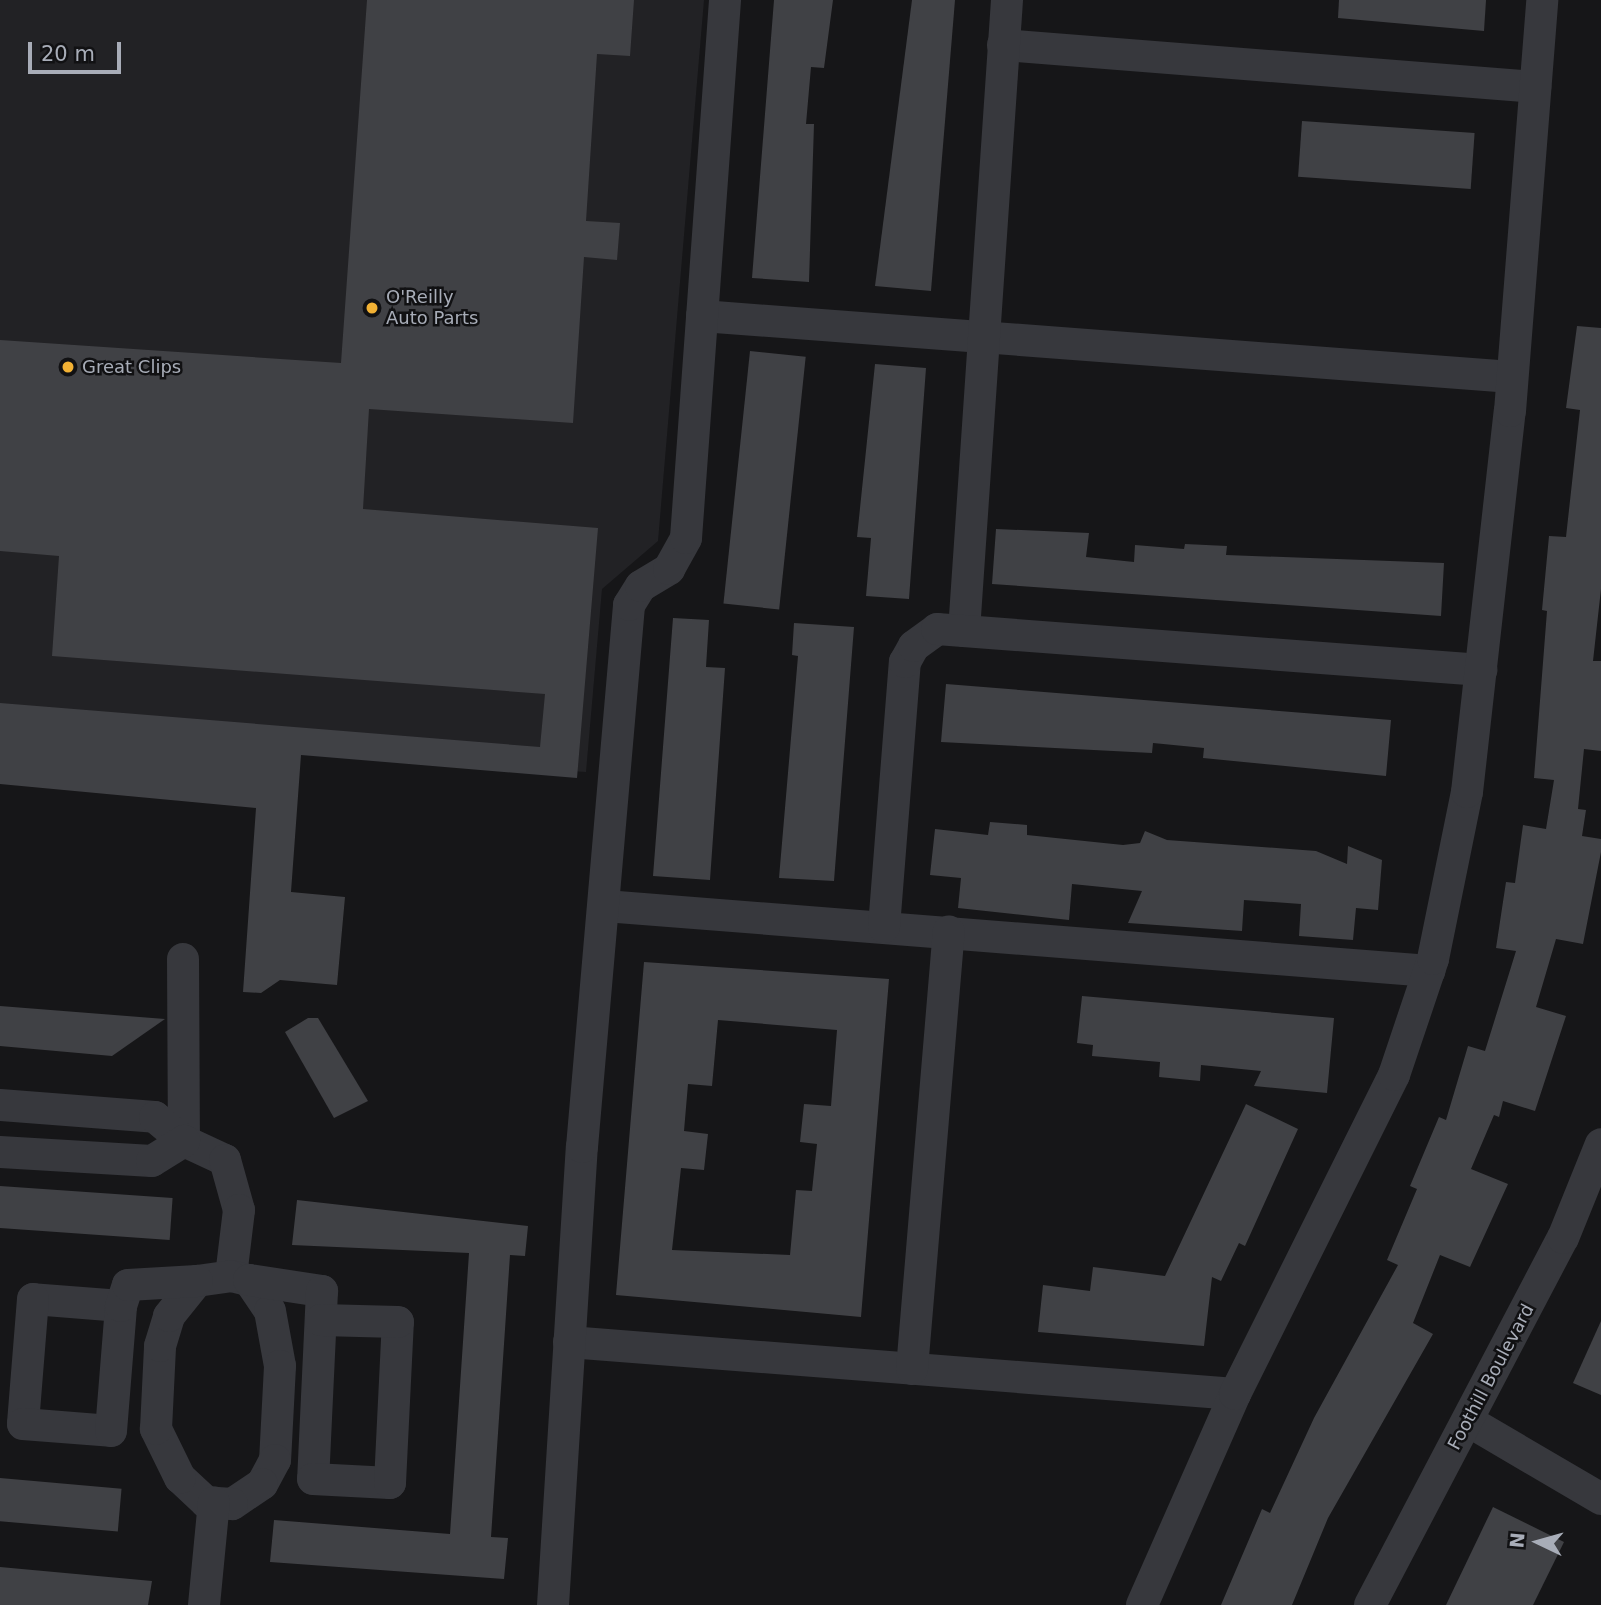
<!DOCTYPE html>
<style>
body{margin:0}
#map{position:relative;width:1601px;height:1605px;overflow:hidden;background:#161618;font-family:"DejaVu Sans",sans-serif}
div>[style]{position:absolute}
.built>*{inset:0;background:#222225}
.building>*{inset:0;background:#404145;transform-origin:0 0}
.minor>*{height:32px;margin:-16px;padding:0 16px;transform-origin:16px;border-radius:16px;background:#37383d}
.dots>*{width:19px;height:19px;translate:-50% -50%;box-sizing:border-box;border:4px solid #111113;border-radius:50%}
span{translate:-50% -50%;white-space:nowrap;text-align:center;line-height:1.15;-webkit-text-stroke:5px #111113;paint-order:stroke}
.poi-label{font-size:18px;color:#a8adb8}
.left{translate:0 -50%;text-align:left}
.street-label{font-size:18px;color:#a8adb8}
.north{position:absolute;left:1503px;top:1507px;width:70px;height:70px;-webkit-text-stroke:5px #111113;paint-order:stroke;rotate:275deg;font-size:19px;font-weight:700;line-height:28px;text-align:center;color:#a8adb8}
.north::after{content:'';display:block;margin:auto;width:24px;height:32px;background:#a8adb8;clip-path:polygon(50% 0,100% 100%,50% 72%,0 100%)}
.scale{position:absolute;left:28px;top:42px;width:93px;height:32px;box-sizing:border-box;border:4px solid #a8adb8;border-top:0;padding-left:9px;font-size:21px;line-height:24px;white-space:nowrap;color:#a8adb8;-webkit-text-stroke:5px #111113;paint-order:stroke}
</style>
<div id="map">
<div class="built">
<div style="clip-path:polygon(0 0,704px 0,658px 541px,602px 589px,586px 772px,0 735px)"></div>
</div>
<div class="building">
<div style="clip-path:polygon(367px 0,634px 0,630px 56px,597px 54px,586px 221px,620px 223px,617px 260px,584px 257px,573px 423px,369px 409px,363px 509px,598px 528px,577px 778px,301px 755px,291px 892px,345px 897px,337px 985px,280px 980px,261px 993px,243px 992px,256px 808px,0 784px,0 703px,540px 747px,545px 694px,52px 656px,59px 556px,0 551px,0 340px,341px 363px)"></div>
<div style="clip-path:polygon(774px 0,833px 0,824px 68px,811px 67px,806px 124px,814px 124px,809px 282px,752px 278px)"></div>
<div style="clip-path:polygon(912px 0,955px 0,931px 291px,875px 286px)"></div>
<div style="clip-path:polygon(1339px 0,1486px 0,1484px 31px,1338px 18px)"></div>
<div style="left:1302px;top:121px;width:173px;height:56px;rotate:4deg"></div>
<div style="clip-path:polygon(1577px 326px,1601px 328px,1601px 589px,1593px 661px,1601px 661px,1601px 751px,1584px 749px,1578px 809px,1586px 810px,1582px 836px,1601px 839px,1601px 852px,1583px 944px,1556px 939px,1536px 1007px,1566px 1016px,1535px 1111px,1503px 1101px,1499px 1117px,1494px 1115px,1471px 1169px,1508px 1184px,1470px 1267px,1440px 1255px,1413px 1323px,1433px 1334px,1328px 1518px,1292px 1605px,1221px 1605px,1262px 1509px,1270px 1513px,1314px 1418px,1398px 1265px,1387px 1260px,1417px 1189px,1410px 1186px,1439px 1117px,1446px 1120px,1468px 1046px,1485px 1051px,1516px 951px,1496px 948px,1506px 882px,1515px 883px,1523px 825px,1546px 829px,1554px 780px,1534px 778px,1547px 611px,1542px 610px,1549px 536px,1566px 537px,1580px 410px,1566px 408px)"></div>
<div style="left:750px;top:351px;width:56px;height:254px;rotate:6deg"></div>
<div style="clip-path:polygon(875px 364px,926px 368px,909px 599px,866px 596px,871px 538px,857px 537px)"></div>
<div style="clip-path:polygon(996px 529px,1089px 533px,1086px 557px,1134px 562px,1135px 545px,1184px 549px,1185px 544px,1227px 546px,1226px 555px,1444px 563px,1441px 616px,992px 584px)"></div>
<div style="clip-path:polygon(673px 618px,709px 620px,706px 667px,725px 668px,710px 880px,653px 876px)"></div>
<div style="clip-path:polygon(794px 623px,854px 627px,834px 881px,779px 878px,798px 656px,792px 655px)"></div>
<div style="clip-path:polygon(946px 684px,1391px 720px,1386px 776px,1203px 758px,1204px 748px,1153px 743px,1152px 753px,941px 742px)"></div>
<div style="clip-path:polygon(990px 822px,1027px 825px,1027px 835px,1123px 845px,1140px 843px,1145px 831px,1167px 840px,1316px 851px,1347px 864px,1348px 846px,1382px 860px,1378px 910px,1356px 908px,1353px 940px,1299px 936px,1301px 904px,1244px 900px,1242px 931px,1128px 923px,1142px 891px,1072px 884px,1069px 920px,958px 908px,961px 878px,930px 875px,935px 829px,988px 835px)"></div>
<div style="clip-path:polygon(evenodd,644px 962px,889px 979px,861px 1317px,616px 1295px,644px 962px,718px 1020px,837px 1030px,831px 1106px,804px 1104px,800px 1142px,817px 1144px,812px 1191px,796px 1190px,790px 1255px,672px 1250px,681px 1168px,704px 1170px,708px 1134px,684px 1131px,688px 1084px,712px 1086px,718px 1020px)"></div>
<div style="clip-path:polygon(1082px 996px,1334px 1018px,1327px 1093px,1254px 1086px,1261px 1071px,1201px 1065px,1200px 1081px,1159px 1077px,1160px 1062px,1092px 1056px,1093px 1045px,1077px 1043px)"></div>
<div style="clip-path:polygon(0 1006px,165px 1019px,112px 1056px,0 1046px)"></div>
<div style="clip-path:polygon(308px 1018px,318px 1018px,368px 1101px,334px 1118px,285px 1032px)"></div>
<div style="clip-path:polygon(1246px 1104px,1298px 1129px,1245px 1246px,1239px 1243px,1221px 1281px,1212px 1277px,1204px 1346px,1038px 1332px,1043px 1285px,1090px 1291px,1093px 1267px,1165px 1276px)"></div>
<div style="left:0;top:1186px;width:173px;height:42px;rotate:4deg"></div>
<div style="clip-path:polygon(297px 1200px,528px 1226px,525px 1256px,510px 1255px,491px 1537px,508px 1538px,504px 1579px,270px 1562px,274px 1520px,450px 1534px,469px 1253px,292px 1245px)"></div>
<div style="clip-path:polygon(1601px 1321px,1601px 1395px,1573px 1383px)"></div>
<div style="left:0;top:1478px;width:122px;height:43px;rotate:5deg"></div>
<div style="clip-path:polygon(1493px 1507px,1564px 1542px,1533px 1605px,1446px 1605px)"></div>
<div style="clip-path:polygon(0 1567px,152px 1581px,148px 1605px,0 1605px)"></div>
</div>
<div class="minor">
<div style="left:1003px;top:45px;width:534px;rotate:4.51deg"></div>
<div style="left:702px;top:316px;width:812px;rotate:4.31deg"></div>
<div style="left:964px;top:631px;width:632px;rotate:-86.1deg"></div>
<div style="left:605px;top:906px;width:827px;rotate:4.51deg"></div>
<div style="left:884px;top:927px;width:266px;rotate:-85.5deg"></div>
<div style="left:905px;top:662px;width:18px;rotate:-61deg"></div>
<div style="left:914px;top:646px;width:29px;rotate:-36deg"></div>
<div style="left:937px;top:629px;width:546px;rotate:4.31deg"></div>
<div style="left:183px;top:959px;width:182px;rotate:89.7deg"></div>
<div style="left:0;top:1105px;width:155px;rotate:4.4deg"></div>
<div style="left:155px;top:1117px;width:38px;rotate:40deg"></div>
<div style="left:184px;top:1141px;width:45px;rotate:24.9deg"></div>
<div style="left:225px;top:1160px;width:52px;rotate:74.4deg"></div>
<div style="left:239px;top:1210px;width:66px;rotate:96.9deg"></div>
<div style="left:0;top:1152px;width:152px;rotate:3.4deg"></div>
<div style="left:152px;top:1161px;width:38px;rotate:-32deg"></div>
<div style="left:231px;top:1276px;width:18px;rotate:13deg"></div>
<div style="left:249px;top:1280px;width:37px;rotate:56deg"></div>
<div style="left:270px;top:1311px;width:56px;rotate:79.7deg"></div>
<div style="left:280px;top:1366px;width:94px;rotate:93deg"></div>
<div style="left:275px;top:1460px;width:27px;rotate:118deg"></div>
<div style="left:262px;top:1484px;width:36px;rotate:146deg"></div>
<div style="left:232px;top:1504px;width:26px;rotate:-176deg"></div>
<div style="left:206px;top:1502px;width:35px;rotate:-137deg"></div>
<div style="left:180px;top:1478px;width:55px;rotate:-116.1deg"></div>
<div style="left:156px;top:1429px;width:83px;rotate:-87.2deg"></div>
<div style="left:160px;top:1346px;width:31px;rotate:-73deg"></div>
<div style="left:169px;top:1316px;width:45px;rotate:-51.3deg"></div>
<div style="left:197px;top:1281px;width:34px;rotate:-8deg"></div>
<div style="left:249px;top:1280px;width:74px;rotate:8.6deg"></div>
<div style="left:322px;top:1291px;width:188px;rotate:92.7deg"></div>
<div style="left:313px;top:1479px;width:77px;rotate:3deg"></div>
<div style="left:390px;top:1483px;width:161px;rotate:-87.2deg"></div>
<div style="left:398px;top:1322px;width:77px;rotate:-178.5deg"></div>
<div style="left:121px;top:1306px;width:88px;rotate:-175.5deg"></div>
<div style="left:33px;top:1299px;width:125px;rotate:94.6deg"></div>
<div style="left:23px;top:1424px;width:88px;rotate:4.5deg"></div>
<div style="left:111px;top:1431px;width:125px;rotate:-85.4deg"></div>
<div style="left:121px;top:1306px;width:22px;rotate:-72deg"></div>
<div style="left:128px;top:1285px;width:69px;rotate:-3.3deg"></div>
<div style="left:569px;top:1342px;width:668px;rotate:4.46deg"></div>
<div style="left:912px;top:1369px;width:439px;rotate:-85.2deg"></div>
<div style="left:1470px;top:1422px;width:152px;rotate:30.4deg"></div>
<div style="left:204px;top:1605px;width:103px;rotate:-84.5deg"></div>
<div style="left:553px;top:1605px;width:459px;rotate:-86.4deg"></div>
<div style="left:582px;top:1147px;width:544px;rotate:-85.04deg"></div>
<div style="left:629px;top:605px;width:22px;rotate:-58deg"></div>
<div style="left:641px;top:586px;width:33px;rotate:-31deg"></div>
<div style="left:669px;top:569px;width:35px;rotate:-61deg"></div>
<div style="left:686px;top:538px;width:539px;rotate:-85.85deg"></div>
<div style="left:1142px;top:1605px;width:231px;rotate:-66.2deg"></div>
<div style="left:1235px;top:1394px;width:356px;rotate:-63.5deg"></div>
<div style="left:1394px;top:1075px;width:122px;rotate:-71.4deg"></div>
<div style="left:1433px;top:959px;width:170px;rotate:-78.5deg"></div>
<div style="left:1467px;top:792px;width:383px;rotate:-83.6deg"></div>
<div style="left:1510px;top:411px;width:412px;rotate:-85.5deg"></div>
<div style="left:1370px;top:1605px;width:415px;rotate:-62.3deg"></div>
<div style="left:1563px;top:1238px;width:101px;rotate:-68deg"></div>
</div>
<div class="dots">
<div style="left:372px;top:308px;background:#f2b134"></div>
<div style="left:68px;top:367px;background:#f2b134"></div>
</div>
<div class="poi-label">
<span class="left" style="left:386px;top:308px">O'Reilly<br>Auto Parts</span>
<span class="left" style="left:82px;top:367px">Great Clips</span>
</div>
<div class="street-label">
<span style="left:1491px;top:1377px;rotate:-62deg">Foothill Boulevard</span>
</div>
<div class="north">N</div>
<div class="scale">20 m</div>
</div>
